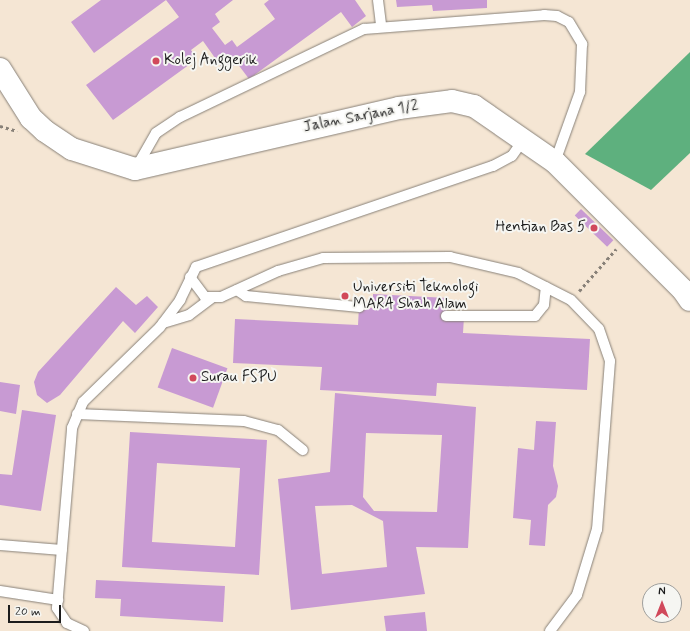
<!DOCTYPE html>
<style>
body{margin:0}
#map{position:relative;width:690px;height:631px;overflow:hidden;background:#f5e6d4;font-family:Mynerve,sans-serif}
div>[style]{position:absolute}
.forest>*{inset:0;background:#5eb07e}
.building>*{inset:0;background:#c89ad3;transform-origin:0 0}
.path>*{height:2.5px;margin-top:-1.25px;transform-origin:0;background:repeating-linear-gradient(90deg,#888178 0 3px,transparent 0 6px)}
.roads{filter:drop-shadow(0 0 1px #888178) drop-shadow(0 0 1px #888178)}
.service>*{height:10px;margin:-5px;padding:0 5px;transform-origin:5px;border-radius:5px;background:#fff}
.tertiary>*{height:22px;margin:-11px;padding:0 11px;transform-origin:11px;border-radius:11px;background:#fff}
.dots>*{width:11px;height:11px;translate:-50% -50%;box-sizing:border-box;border:2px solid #f6f6f2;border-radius:50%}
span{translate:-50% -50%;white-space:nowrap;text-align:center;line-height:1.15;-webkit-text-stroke:4px #f6f6f2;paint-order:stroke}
.poi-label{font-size:15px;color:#1c1c1c}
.left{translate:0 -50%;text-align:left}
.right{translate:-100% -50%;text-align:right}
.street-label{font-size:15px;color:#1c1c1c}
.north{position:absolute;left:642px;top:583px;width:40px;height:40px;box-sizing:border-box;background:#f6f6f2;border:1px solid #9f9f9c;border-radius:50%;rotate:0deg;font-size:11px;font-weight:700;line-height:16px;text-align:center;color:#1c1c1c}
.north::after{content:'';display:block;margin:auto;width:14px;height:18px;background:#d1495b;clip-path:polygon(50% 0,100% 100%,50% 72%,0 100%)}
.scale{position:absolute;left:8px;top:605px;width:53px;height:18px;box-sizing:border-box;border:2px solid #1c1c1c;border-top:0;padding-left:5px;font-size:12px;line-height:14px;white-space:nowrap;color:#1c1c1c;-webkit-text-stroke:3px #f6f6f2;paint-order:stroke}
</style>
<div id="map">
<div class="forest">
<div style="clip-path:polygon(690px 52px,690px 153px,651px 190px,585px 154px)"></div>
</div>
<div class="building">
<div style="clip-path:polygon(101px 0,233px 0,215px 14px,220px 22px,212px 28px,225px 45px,232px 40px,237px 47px,275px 19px,264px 4px,269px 0,355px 0,366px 16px,352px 27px,341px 12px,249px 79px,237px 63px,225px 72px,203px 41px,191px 50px,197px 59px,113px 120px,86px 85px,179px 17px,166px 0,94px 53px,71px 22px)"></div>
<div style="clip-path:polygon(396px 0,487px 0,487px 8px,433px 11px,432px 5px,397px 7px)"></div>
<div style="left:581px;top:209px;width:45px;height:9px;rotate:44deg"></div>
<div style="clip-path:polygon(116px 287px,136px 305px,147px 296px,158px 307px,135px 333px,123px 321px,60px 395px,47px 403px,37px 395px,34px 382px,38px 372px)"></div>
<div style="clip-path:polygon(373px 294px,447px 298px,446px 316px,464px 317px,463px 333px,590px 339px,587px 390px,437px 383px,436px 396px,320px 390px,322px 367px,233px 363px,235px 319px,358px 325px,359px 307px,373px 308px)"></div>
<div style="left:172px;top:348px;width:59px;height:42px;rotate:20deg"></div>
<div style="clip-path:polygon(0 382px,20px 385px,16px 414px,0 411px)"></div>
<div style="clip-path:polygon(evenodd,335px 393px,476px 407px,468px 548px,416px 547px,425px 594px,291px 610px,278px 479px,330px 472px,335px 393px,366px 433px,442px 435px,437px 512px,374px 511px,363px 497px,366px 433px,335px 393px,352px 505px,383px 521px,387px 567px,322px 574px,315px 506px,352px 505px)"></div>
<div style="clip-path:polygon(22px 410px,56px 415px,41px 511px,0 505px,0 474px,12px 475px)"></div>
<div style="clip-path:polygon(536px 421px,556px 422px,553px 466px,558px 486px,556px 497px,548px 505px,545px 546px,529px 545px,531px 520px,513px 518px,518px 448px,534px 450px)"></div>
<div style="clip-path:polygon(evenodd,130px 432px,267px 440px,259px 575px,122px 567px,130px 432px,157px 463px,240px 468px,235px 547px,152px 542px,157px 463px)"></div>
<div style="clip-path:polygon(96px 580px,225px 586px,223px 622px,120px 616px,121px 599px,95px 598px)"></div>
<div style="clip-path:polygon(425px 612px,427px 631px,386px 631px,384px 616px)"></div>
</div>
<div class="path">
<div style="left:0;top:126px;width:18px;rotate:16deg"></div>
<div style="left:579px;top:291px;width:56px;rotate:-48.6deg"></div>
</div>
<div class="roads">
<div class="service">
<div style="left:378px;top:0;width:25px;rotate:83deg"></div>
<div style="left:136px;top:168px;width:40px;rotate:-60.3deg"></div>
<div style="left:156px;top:133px;width:29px;rotate:-34deg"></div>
<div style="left:180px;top:117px;width:204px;rotate:-25.6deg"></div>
<div style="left:364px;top:29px;width:181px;rotate:-4.4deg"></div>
<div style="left:544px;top:15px;width:13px;rotate:4deg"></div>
<div style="left:557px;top:16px;width:13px;rotate:27deg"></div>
<div style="left:569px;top:22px;width:26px;rotate:59deg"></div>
<div style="left:582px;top:44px;width:48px;rotate:92.4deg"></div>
<div style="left:580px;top:92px;width:74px;rotate:109.7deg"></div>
<div style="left:190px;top:277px;width:25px;rotate:53deg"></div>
<div style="left:205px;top:297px;width:16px"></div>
<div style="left:221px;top:297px;width:63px;rotate:-24.5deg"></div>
<div style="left:278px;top:271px;width:47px;rotate:-16.1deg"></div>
<div style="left:323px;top:258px;width:127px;rotate:-0.5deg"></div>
<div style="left:450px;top:257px;width:70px;rotate:13.2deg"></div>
<div style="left:518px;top:273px;width:59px;rotate:27deg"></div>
<div style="left:571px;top:300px;width:40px;rotate:46deg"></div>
<div style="left:599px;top:329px;width:34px;rotate:71deg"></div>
<div style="left:610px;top:361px;width:169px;rotate:94.4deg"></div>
<div style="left:597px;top:529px;width:69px;rotate:106.9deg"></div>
<div style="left:577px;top:595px;width:45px;rotate:126.9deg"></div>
<div style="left:237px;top:290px;width:11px;rotate:34deg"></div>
<div style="left:246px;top:296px;width:114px;rotate:5.6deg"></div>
<div style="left:446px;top:316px;width:89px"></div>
<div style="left:535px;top:316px;width:14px;rotate:-51deg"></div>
<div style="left:544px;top:305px;width:18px;rotate:-84deg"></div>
<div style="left:163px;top:323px;width:27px;rotate:-17deg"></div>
<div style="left:189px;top:315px;width:30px;rotate:-37deg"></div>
<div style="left:77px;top:414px;width:167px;rotate:2.4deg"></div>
<div style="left:244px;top:421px;width:35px;rotate:15deg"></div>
<div style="left:278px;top:430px;width:32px;rotate:39deg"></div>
<div style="left:0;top:545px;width:62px;rotate:4.6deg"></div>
<div style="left:0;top:591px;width:59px;rotate:8.8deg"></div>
<div style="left:84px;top:631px;width:19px;rotate:-155deg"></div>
<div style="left:67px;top:623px;width:18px;rotate:-124deg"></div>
<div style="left:57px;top:608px;width:181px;rotate:-85.2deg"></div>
<div style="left:72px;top:428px;width:28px;rotate:-67deg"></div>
<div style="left:83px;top:402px;width:107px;rotate:-44.2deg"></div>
<div style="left:160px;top:327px;width:34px;rotate:-53deg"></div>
<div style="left:180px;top:300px;width:37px;rotate:-64deg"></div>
<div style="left:196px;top:267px;width:314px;rotate:-18.8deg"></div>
<div style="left:493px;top:166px;width:21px;rotate:-28deg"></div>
<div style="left:512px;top:156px;width:19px;rotate:-55deg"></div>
</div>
<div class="tertiary">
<div style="left:0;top:69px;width:58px;rotate:57.7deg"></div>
<div style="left:31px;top:118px;width:19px;rotate:43deg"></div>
<div style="left:45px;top:131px;width:32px;rotate:34deg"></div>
<div style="left:72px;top:149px;width:66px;rotate:17.6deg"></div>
<div style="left:135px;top:169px;width:271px;rotate:-13deg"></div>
<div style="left:399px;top:108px;width:53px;rotate:-7.5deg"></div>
<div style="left:452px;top:101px;width:23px;rotate:13deg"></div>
<div style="left:474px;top:106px;width:98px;rotate:34.7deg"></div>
<div style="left:555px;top:162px;width:181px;rotate:45deg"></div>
<div style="left:683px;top:290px;width:12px;rotate:55deg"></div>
</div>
</div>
<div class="dots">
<div style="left:156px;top:61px;background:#d1495b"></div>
<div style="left:594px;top:228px;background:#d1495b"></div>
<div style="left:345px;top:296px;background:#d1495b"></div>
<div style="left:193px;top:378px;background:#d1495b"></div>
</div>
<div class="poi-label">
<span class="left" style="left:164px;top:61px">Kolej Anggerik</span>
<span class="right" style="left:586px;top:228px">Hentian Bas 5</span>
<span class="left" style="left:353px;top:296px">Universiti Teknologi<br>MARA Shah Alam</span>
<span class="left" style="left:201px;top:378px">Surau FSPU</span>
</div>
<div class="street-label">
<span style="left:361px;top:117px;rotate:-11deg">Jalan Sarjana 1/2</span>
</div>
<div class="north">N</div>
<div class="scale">20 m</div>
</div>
